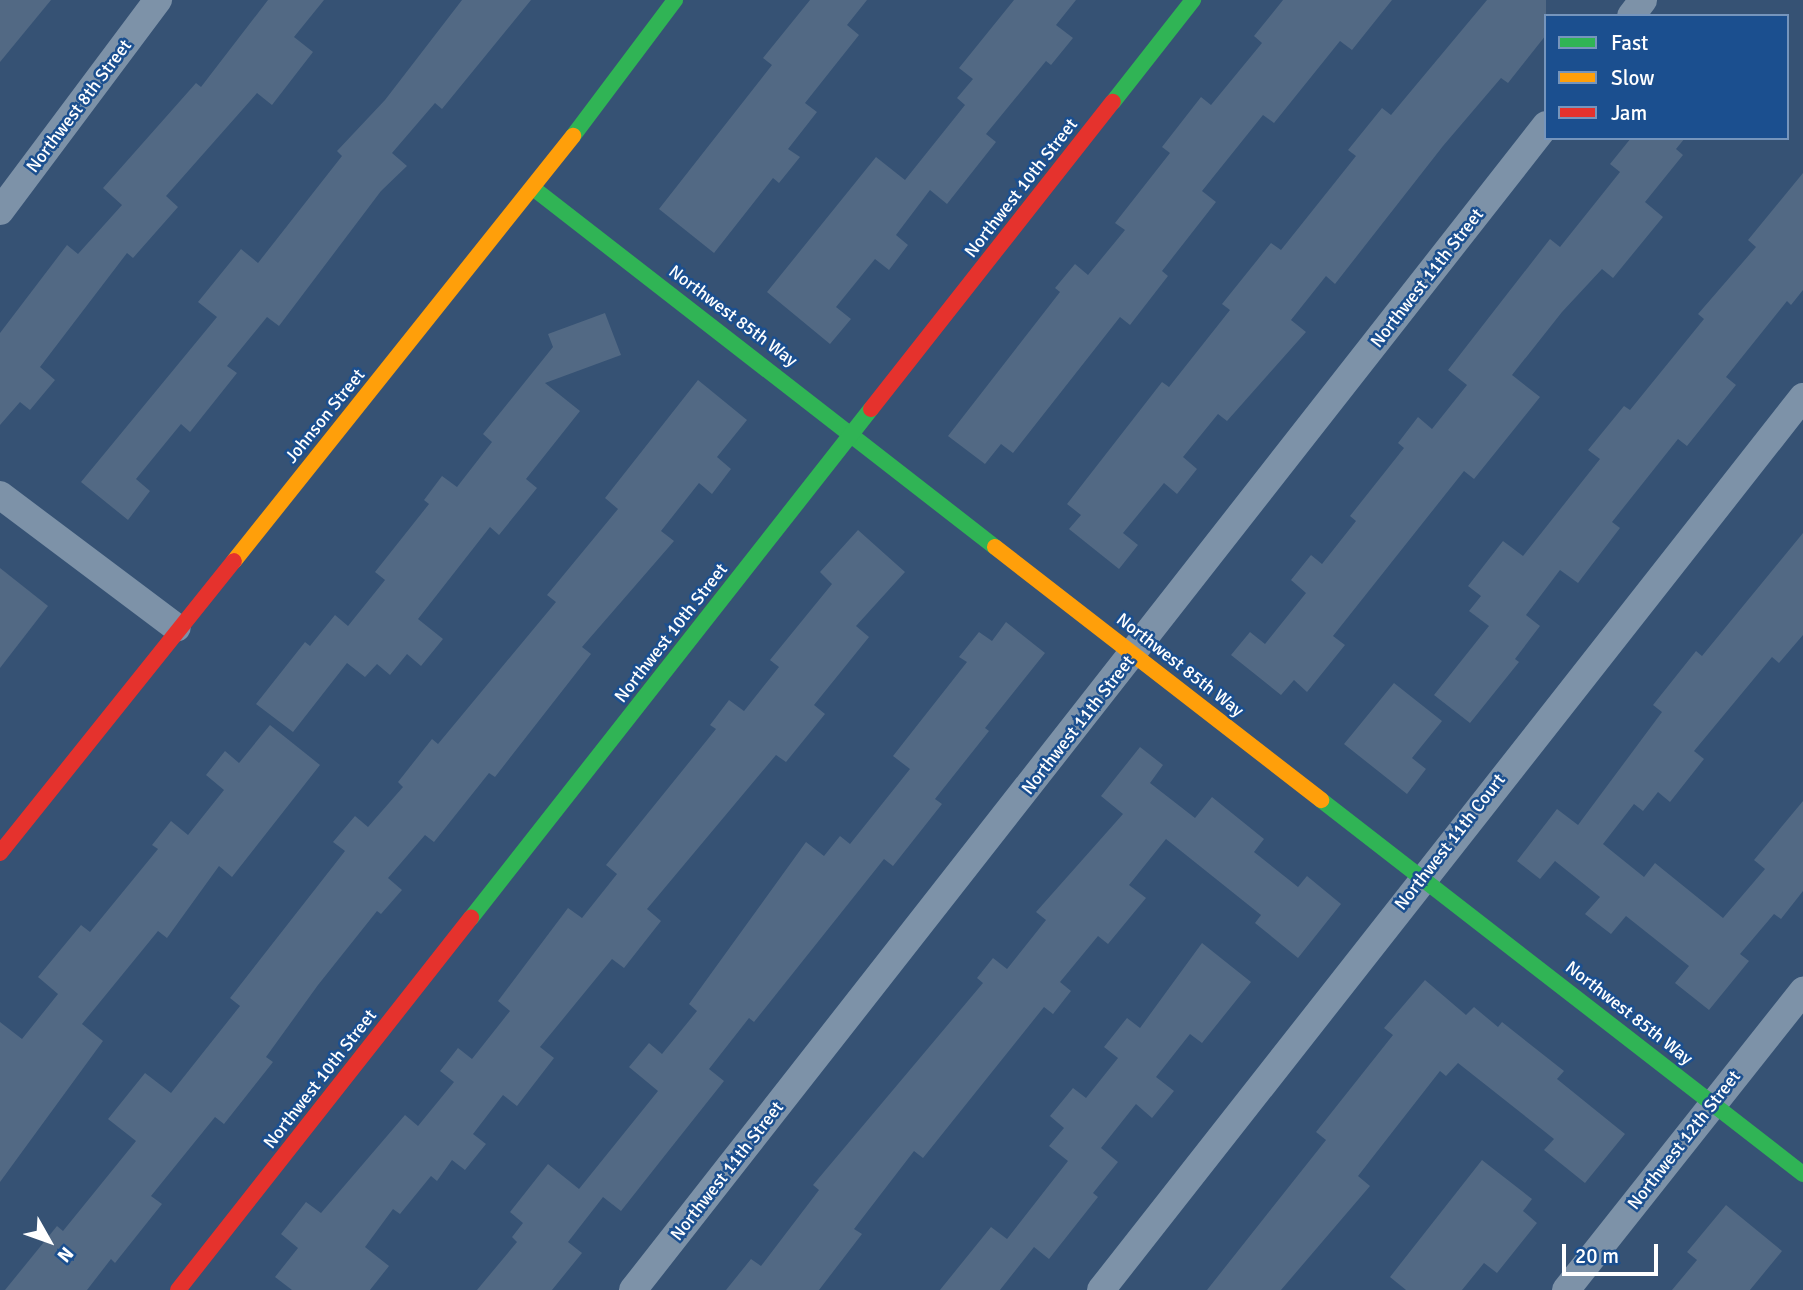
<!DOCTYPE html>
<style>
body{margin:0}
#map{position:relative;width:1803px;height:1290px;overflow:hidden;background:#365274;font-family:Signika,sans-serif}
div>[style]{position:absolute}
.building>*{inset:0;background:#526984}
.street>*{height:28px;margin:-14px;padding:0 14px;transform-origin:14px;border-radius:14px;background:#7d92a8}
.fast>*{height:16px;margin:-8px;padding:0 8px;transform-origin:8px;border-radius:8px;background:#30b455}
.slow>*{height:16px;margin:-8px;padding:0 8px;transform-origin:8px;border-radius:8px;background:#ff9f0a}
.jam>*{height:16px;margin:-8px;padding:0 8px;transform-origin:8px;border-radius:8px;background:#e5322d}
span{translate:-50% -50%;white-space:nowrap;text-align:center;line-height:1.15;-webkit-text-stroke:5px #1b4f8f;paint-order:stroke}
.street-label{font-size:18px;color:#fff}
.legend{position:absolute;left:1544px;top:14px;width:245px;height:126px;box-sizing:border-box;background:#1b4f8f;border:2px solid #7695bc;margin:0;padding:9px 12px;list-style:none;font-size:21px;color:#fff}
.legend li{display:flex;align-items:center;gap:14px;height:35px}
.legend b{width:35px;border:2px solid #7695bc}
.north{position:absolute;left:14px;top:1206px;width:70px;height:70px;-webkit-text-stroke:5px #1b4f8f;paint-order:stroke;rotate:130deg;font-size:19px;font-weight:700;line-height:28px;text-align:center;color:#fff}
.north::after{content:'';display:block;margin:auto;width:24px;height:32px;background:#fff;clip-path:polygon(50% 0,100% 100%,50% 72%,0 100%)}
.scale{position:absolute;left:1562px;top:1244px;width:96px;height:32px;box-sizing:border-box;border:4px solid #fff;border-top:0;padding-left:9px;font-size:21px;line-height:24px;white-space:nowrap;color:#fff;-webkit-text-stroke:5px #1b4f8f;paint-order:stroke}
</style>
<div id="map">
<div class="building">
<div style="clip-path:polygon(0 0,51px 0,0 62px)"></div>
<div style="clip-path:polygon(268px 0,324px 0,294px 37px,313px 52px,272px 105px,257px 93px,166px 196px,178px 207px,133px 258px,127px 253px,40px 367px,55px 380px,30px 410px,20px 402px,0 425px,0 333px,67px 245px,78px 254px,122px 205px,103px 188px,196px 83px,201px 87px)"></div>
<div style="clip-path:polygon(462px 0,531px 0,442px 109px,435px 103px,392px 153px,407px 166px,381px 191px,279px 326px,267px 317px,227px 366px,237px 373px,190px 432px,181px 424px,136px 479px,150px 491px,128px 520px,81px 482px,217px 317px,198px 302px,241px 249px,258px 263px,342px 156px,337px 151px,385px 100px)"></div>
<div style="clip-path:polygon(810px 0,867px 0,847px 25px,859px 35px,805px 103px,817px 112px,788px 149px,800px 157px,779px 183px,773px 178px,714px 253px,659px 209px,772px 65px,763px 58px)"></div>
<div style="clip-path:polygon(1014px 0,1076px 0,1056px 25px,1073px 38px,1051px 65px,1046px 61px,986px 134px,996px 142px,947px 204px,930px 190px,896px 235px,908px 245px,889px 270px,875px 259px,836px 307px,851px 319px,830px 344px,767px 292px,876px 157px,905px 180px,965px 105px,957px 98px,973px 79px,959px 68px)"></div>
<div style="clip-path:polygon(1283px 0,1392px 0,1352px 50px,1340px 41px,1274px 123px,1263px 115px,1202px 191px,1216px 202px,1162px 271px,1168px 276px,1130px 325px,1120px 317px,1013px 453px,1001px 444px,985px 464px,948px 436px,1060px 292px,1055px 288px,1075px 264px,1088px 275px,1125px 230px,1115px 223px,1170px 153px,1162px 147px,1201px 97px,1211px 105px,1262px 43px,1254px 36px)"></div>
<div style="clip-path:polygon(1487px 0,1546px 0,1546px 35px,1508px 83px,1501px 78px,1443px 146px,1335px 284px,1326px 276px,1291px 320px,1306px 332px,1227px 421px,1218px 414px,1183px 457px,1197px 469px,1177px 494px,1164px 483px,1123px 533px,1138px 545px,1119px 569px,1069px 529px,1081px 515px,1067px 504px,1162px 382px,1169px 387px,1230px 310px,1222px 304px,1271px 243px,1281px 250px,1356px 156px,1348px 150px,1382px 108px,1391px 115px)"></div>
<div style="clip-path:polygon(1631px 138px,1685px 138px,1676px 149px,1683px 155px,1645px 202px,1663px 217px,1613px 278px,1602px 269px,1562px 312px,1512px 375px,1540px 397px,1474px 479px,1464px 471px,1333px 636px,1345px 645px,1307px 692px,1294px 680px,1281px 695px,1231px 655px,1250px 632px,1265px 644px,1306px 593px,1291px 580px,1311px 555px,1322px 564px,1356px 521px,1350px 516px,1404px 448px,1398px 443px,1418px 417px,1432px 429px,1467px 385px,1448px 370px,1550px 239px,1560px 247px,1620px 172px,1610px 164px)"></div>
<div style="clip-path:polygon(1803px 173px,1803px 290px,1791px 305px,1787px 301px,1726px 377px,1736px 385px,1687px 446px,1678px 439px,1612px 522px,1620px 528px,1578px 583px,1560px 570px,1526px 615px,1540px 626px,1515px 659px,1519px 662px,1470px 723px,1434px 695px,1489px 626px,1469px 611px,1481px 596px,1468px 586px,1503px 541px,1523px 556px,1600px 459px,1588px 450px,1624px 406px,1630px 410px,1704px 319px,1698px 314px,1756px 247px,1748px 240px)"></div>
<div style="clip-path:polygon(605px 313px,621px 355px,545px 383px,580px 411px,526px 479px,537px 488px,499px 535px,490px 527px,418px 619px,443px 639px,421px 666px,407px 654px,390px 675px,377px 664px,365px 677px,347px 663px,293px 732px,256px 704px,305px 642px,310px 646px,335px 615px,348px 626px,385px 580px,375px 572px,429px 504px,424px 500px,442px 476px,457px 487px,492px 442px,483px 434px,553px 347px,548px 334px)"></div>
<div style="clip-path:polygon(698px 380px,747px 420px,717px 457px,731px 469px,712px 494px,699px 483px,661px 531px,674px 541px,582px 647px,591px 654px,495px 777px,489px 773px,434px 842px,425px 835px,388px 878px,402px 890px,381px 914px,377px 911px,318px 985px,266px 1057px,273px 1062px,224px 1124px,215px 1117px,151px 1196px,162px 1204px,115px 1263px,111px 1259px,87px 1290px,5px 1290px,57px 1226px,63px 1231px,136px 1141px,108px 1119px,145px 1073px,171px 1093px,240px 1006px,230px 998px,345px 851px,333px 842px,355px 816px,368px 827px,403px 787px,398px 782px,432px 739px,438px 744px,556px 602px,547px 595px,618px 509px,605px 498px)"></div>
<div style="clip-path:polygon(858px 530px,905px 572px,856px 626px,869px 637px,814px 705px,825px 714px,786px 762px,776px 755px,647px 909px,661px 921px,624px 968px,612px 959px,540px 1047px,554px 1058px,517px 1106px,503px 1095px,473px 1134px,486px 1144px,465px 1170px,452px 1160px,437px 1181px,431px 1176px,400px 1214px,393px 1209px,365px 1247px,389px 1266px,370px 1290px,292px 1290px,275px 1277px,298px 1248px,281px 1234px,306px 1202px,321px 1213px,405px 1115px,418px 1126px,454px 1082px,440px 1071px,458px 1048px,472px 1059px,510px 1011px,498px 1001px,568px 908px,582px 918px,617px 874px,606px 865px,716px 729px,710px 725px,729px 700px,744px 711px,779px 667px,770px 660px,832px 584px,820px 572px)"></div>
<div style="clip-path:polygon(1803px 533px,1803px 635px,1779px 663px,1772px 657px,1694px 751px,1704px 759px,1670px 802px,1658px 792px,1643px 811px,1634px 804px,1603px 844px,1644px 877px,1655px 863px,1723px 918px,1765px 869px,1754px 860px,1803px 801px,1803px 891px,1781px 919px,1774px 914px,1740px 954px,1749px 961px,1709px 1010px,1675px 983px,1689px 966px,1626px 916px,1611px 934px,1585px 914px,1600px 897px,1555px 861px,1540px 879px,1517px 861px,1557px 809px,1578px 825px,1662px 712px,1653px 705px,1696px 651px,1702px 656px)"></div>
<div style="clip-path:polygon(0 568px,48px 606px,0 668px)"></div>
<div style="clip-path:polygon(1006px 622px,1045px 653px,985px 728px,989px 731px,935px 799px,942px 804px,893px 866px,884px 859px,754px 1022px,749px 1018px,709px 1069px,724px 1081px,670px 1149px,621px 1211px,603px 1197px,568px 1242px,582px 1253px,552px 1290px,477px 1290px,517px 1242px,512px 1237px,523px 1223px,510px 1212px,548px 1164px,579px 1189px,658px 1091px,629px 1067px,649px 1043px,662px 1054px,697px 1011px,689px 1004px,806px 842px,824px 856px,840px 836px,850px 844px,910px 769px,893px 756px,967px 662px,959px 657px,979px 632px,992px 641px)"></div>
<div style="clip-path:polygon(1394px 683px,1442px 721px,1412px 758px,1426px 769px,1407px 794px,1344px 744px)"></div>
<div style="clip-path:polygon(270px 725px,320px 765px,232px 877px,219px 866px,167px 938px,158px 931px,82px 1024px,103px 1041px,0 1182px,0 1022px,22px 1039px,58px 994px,38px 977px,81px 925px,90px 932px,158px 849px,152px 845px,171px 821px,188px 835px,224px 790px,206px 775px,225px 751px,239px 763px)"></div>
<div style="clip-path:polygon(1140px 747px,1163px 765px,1150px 783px,1195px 818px,1212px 797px,1264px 839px,1254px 852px,1298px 887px,1307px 876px,1341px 904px,1298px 958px,1255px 923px,1261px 915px,1166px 839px,1129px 885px,1146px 898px,1108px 944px,1098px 936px,1060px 982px,1071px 991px,1053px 1014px,1044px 1007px,923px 1158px,914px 1151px,854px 1229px,862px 1234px,819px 1290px,726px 1290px,751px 1259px,761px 1266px,819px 1190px,813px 1185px,983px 983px,977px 978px,993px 958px,1007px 969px,1046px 920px,1036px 912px,1123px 814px,1101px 796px)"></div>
<div style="clip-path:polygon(1202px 943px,1251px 982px,1202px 1043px,1190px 1034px,1156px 1077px,1174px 1091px,1152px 1118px,1136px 1104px,1101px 1148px,1118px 1162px,1093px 1193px,1098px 1197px,1049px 1259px,1034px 1247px,1000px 1290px,940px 1290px,991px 1227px,1007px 1239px,1068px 1161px,1049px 1146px,1064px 1128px,1050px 1116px,1073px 1088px,1086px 1098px,1118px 1058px,1104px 1047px,1127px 1018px,1140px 1028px)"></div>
<div style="clip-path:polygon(1425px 980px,1466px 1015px,1474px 1007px,1498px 1027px,1502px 1022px,1564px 1071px,1557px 1079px,1625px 1134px,1585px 1183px,1544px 1150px,1554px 1139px,1458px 1063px,1446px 1076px,1440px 1071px,1358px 1176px,1370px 1186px,1281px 1290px,1207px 1290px,1326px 1140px,1316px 1132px,1393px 1035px,1384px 1028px)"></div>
<div style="clip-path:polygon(1482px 1160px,1532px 1199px,1523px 1211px,1537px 1223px,1497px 1273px,1484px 1263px,1462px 1290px,1406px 1290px,1390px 1277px)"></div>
<div style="clip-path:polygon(1726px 1205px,1782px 1251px,1750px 1290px,1672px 1290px,1697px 1260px,1687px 1252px)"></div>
</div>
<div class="street">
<div style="left:1631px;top:16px;width:20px;rotate:-53deg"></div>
<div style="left:0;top:211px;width:264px;rotate:-53.2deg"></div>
<div style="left:0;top:495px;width:221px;rotate:36.9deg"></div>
<div style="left:633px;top:1290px;width:1480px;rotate:-51.91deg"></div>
<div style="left:1101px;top:1290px;width:1136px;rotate:-51.83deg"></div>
<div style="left:1566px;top:1290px;width:382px;rotate:-51.6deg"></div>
</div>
<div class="fast">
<div style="left:1113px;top:102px;width:130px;rotate:-51.9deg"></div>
<div style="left:573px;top:136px;width:170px;rotate:-53.1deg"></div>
<div style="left:533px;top:188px;width:585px;rotate:37.85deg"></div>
<div style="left:1321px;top:800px;width:610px;rotate:37.81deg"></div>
<div style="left:471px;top:918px;width:647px;rotate:-51.84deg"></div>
</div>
<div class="slow">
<div style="left:995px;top:547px;width:413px;rotate:37.8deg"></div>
<div style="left:234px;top:561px;width:544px;rotate:-51.42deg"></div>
</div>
<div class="jam">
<div style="left:871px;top:409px;width:391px;rotate:-51.8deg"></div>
<div style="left:0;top:853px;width:374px;rotate:-51.3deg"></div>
<div style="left:178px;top:1290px;width:474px;rotate:-51.8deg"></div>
</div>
<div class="street-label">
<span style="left:79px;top:106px;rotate:-53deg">Northwest 8th Street</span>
<span style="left:1021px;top:188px;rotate:-52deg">Northwest 10th Street</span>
<span style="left:1427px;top:278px;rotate:-52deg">Northwest 11th Street</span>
<span style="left:733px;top:316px;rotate:37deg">Northwest 85th Way</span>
<span style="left:325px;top:416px;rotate:-51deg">Johnson Street</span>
<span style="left:671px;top:633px;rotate:-52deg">Northwest 10th Street</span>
<span style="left:1180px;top:665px;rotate:38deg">Northwest 85th Way</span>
<span style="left:1078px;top:725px;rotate:-52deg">Northwest 11th Street</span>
<span style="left:1450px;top:842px;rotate:-52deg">Northwest 11th Court</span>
<span style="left:1629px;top:1013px;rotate:38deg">Northwest 85th Way</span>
<span style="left:320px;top:1079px;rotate:-52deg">Northwest 10th Street</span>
<span style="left:1684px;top:1140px;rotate:-52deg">Northwest 12th Street</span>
<span style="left:727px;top:1171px;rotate:-52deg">Northwest 11th Street</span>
</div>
<ul class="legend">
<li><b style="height:9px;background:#30b455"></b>Fast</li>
<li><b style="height:9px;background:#ff9f0a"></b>Slow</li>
<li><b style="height:9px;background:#e5322d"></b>Jam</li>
</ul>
<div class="north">N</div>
<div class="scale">20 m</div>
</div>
